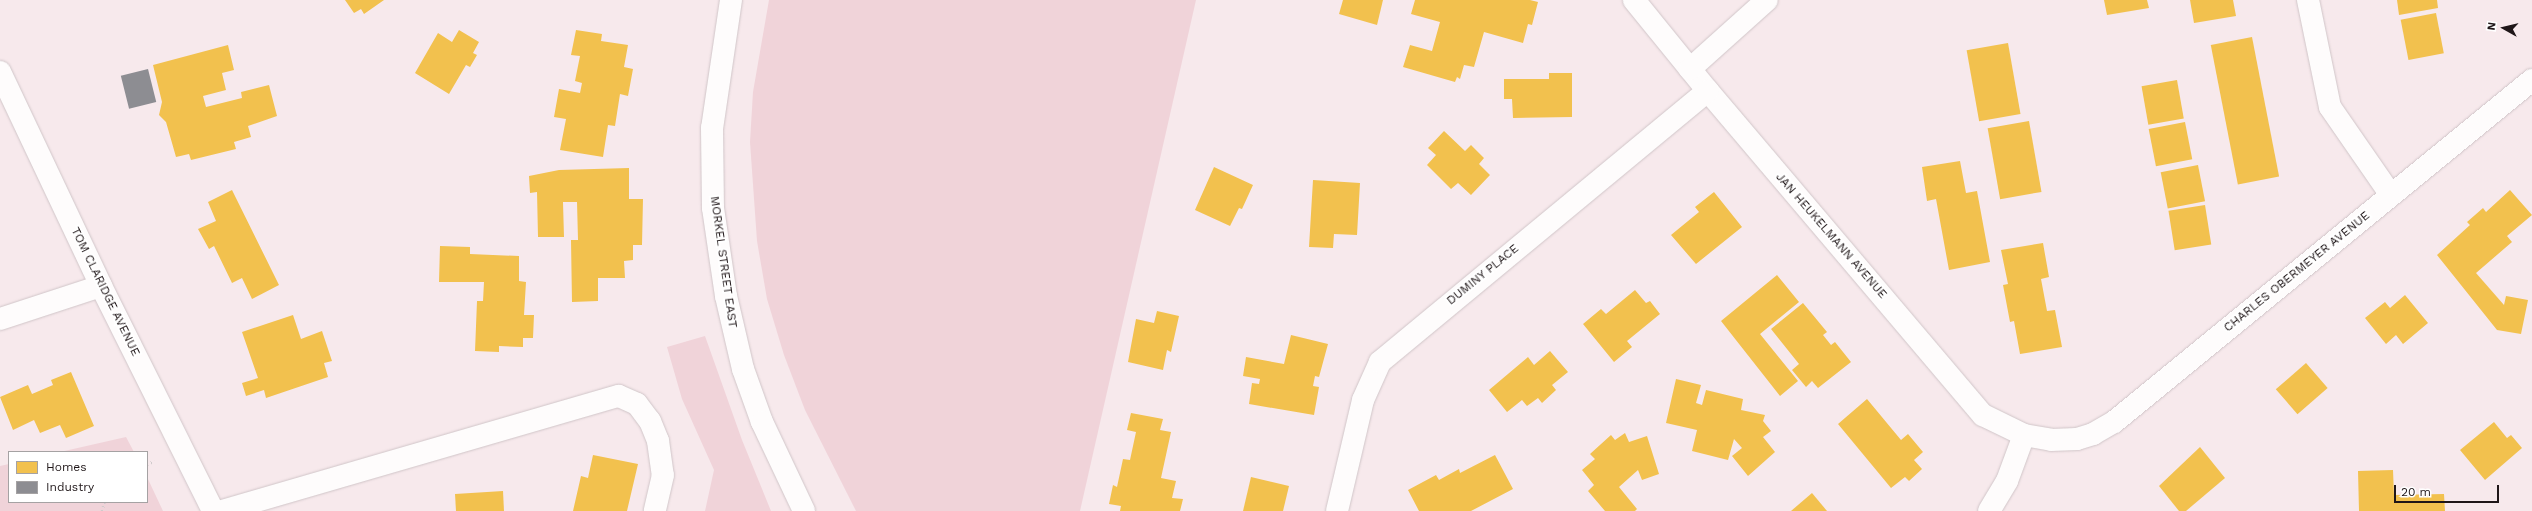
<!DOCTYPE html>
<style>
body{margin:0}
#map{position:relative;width:2532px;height:511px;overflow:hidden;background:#f7e9ec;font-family:"Work Sans",sans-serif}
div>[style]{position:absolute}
.green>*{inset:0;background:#f0d3d9}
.homes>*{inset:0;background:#f2c14e;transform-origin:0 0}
.industry>*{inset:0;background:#8d8d92;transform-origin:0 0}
.path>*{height:2.5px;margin-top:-1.25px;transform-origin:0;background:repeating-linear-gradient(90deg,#d0cbcc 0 1px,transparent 0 4px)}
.roads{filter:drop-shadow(0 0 1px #d0c5c8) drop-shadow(0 0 1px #d0c5c8)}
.minor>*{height:22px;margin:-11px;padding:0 11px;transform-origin:11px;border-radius:11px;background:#fefcfc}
span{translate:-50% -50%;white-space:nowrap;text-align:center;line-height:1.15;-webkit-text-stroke:4px #fff;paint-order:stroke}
.street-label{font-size:12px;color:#1f1618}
.legend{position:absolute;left:8px;top:451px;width:140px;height:52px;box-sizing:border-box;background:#fff;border:1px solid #a5a2a3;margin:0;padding:5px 7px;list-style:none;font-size:12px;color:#1f1618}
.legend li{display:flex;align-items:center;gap:8px;height:20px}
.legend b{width:20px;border:1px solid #a5a2a3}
.north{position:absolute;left:2484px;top:8px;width:40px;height:40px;-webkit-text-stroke:3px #fff;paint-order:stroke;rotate:278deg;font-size:11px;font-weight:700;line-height:16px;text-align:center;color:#1f1618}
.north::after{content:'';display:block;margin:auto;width:14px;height:18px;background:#1f1618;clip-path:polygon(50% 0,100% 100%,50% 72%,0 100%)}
.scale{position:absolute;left:2394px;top:485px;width:105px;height:18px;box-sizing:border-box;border:2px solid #1f1618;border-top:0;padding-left:5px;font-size:12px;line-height:14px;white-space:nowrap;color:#1f1618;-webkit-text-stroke:3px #fff;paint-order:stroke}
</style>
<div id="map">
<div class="green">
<div style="clip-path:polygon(769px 0,1196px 0,1080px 511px,856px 511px,805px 410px,784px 355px,767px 299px,757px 241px,750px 142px,753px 92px)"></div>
<div style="clip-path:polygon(705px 336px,742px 440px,771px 511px,705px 511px,714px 470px,682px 399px,667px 347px)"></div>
<div style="clip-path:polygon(126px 437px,134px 452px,60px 452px)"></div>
<div style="clip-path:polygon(9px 464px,9px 502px,147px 502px,147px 477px,163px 511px,0 511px,0 466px)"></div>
</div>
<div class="homes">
<div style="clip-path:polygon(345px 0,384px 0,364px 14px,361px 9px,354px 13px)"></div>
<div style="clip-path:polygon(1343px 0,1383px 0,1377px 25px,1339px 14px)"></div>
<div style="clip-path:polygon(1415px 0,1530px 0,1538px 2px,1532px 25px,1528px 24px,1523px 43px,1484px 32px,1474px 67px,1464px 65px,1460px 79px,1457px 77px,1455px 82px,1403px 67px,1410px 45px,1432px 51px,1440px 22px,1411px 14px)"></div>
<div style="clip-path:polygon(2104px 0,2147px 0,2149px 8px,2107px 15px)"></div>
<div style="clip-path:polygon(2190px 0,2233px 0,2236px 16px,2194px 23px)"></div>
<div style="clip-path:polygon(2397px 0,2437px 0,2438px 8px,2399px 15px)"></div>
<div style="left:2436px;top:13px;width:41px;height:36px;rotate:79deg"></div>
<div style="clip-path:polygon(459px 30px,479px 42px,473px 53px,477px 55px,470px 67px,466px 65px,449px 94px,415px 73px,438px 33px,452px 42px)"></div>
<div style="clip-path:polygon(576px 30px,602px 34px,601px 41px,628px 45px,624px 67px,633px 69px,628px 96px,620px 94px,615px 126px,608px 125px,603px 157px,560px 150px,566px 119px,554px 117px,559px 89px,580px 93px,582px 83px,575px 81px,580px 56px,571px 55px)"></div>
<div style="left:2252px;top:37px;width:142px;height:42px;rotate:79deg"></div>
<div style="left:2008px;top:43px;width:72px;height:42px;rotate:80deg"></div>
<div style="clip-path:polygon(228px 45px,234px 70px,222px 73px,226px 90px,203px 96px,206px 107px,242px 98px,241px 92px,269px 85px,277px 116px,248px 126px,251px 137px,234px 142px,236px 149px,191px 160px,189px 154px,176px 157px,166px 122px,159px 115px,162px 102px,153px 65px)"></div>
<div style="clip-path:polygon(1549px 73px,1572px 73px,1572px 117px,1513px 118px,1512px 99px,1504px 99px,1504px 79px,1549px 79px)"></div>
<div style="left:2177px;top:80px;width:39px;height:36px;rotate:80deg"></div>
<div style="left:2029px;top:121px;width:72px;height:42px;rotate:80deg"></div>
<div style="left:2185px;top:122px;width:38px;height:37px;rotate:79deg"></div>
<div style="clip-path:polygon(1444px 131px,1465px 151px,1471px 145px,1484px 158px,1479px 164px,1490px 175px,1471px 195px,1458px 183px,1451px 189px,1427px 165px,1436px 155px,1428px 148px)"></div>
<div style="clip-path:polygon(1960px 161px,1966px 193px,1977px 191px,1990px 262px,1949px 270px,1936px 199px,1927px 201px,1922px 167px)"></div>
<div style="left:2198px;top:165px;width:37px;height:38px;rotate:79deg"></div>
<div style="clip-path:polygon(1214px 167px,1253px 185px,1242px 209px,1239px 208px,1230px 226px,1195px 210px)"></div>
<div style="clip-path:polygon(629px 168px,629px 199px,643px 199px,642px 245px,633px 245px,633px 260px,624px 261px,625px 278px,598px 278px,598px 301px,572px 302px,571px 240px,578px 240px,577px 202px,563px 202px,564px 237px,538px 237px,537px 192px,530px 193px,529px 176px,559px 170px)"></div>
<div style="clip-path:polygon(1313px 180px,1360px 183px,1357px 235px,1334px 234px,1333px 248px,1309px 247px)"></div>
<div style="clip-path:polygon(232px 190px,279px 285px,252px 299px,242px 278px,232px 283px,214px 246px,209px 249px,198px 229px,216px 221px,208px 202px)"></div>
<div style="clip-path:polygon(2510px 190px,2532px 215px,2507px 236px,2512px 242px,2476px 273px,2504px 305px,2506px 296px,2528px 300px,2521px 334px,2497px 330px,2437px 255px,2470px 225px,2467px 222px,2483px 208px,2486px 212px)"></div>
<div style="clip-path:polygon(1714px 192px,1742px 227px,1696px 264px,1671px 235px,1699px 212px,1695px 207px)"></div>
<div style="left:2205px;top:205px;width:40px;height:37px;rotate:81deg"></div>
<div style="clip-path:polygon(2043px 243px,2049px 277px,2041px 279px,2047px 311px,2055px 310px,2062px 347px,2020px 354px,2014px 321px,2010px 322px,2003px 285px,2008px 284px,2001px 250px)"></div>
<div style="clip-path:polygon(440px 246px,470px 247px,470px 254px,519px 256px,519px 281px,526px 282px,524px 315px,534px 315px,533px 338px,523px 338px,523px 347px,499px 346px,499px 352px,475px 351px,477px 301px,483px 301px,484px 282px,439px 282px)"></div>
<div style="clip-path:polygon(1777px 275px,1799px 302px,1760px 334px,1798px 381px,1780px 396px,1721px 321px)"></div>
<div style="clip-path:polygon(1635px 290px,1646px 303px,1650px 301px,1660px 314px,1627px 341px,1632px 347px,1614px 362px,1583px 324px,1601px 309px,1606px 314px)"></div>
<div style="clip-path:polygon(2405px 295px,2428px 323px,2403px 344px,2396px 335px,2386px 344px,2365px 318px,2385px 302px,2390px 308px)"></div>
<div style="clip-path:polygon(1803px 303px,1827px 332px,1823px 335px,1831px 345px,1835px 342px,1851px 362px,1818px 388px,1812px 381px,1806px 387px,1792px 370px,1799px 364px,1771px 329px)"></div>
<div style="clip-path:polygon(1157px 311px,1179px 316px,1171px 352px,1167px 350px,1163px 370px,1128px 362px,1136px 319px,1154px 323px)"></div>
<div style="clip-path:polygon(293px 315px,301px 339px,322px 331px,332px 361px,324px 363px,328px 377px,266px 398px,264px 390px,246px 396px,242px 383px,258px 378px,242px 332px)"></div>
<div style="clip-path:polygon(1291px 335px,1328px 344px,1319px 377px,1315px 376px,1313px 386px,1319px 387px,1314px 415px,1249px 404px,1252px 383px,1259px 384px,1260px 379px,1243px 376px,1246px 357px,1284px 364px)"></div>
<div style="clip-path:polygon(1550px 351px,1568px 372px,1552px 385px,1556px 390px,1542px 403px,1538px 398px,1527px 406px,1522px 400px,1507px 412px,1489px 390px,1528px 357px,1534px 365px)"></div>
<div style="left:2306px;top:363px;width:33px;height:40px;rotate:49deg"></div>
<div style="clip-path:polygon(71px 372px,94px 426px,66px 438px,60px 425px,40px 433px,34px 420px,13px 430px,0 397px,28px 385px,32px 394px,53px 385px,51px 380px)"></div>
<div style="clip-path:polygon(1676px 379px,1701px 385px,1696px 403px,1702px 405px,1706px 390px,1743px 399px,1741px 410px,1765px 415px,1763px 421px,1771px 431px,1763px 437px,1775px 452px,1748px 476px,1732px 456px,1742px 448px,1734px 439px,1728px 460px,1692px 451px,1697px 430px,1666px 423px)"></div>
<div style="clip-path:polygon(1867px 399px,1901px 440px,1908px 434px,1923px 452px,1914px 460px,1922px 469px,1909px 481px,1905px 477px,1891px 488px,1838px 424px)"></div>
<div style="clip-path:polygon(1131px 413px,1163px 419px,1160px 430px,1171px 432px,1161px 478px,1176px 481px,1172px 498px,1183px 499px,1180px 511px,1120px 511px,1121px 506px,1109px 504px,1113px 485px,1117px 487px,1123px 459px,1130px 460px,1136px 432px,1127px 430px)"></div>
<div style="clip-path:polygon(2494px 422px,2507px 438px,2511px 435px,2522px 448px,2485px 480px,2460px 450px)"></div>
<div style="clip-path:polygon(1625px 433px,1629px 442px,1647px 436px,1659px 474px,1642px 480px,1638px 470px,1619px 487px,1637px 509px,1635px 511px,1605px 511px,1588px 491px,1594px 485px,1582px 470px,1595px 459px,1590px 454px,1611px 435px,1615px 440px)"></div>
<div style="clip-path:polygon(2200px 447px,2225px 478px,2186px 511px,2179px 511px,2159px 486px)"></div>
<div style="clip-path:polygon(593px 455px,638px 464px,627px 511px,573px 511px,581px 476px,588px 478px)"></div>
<div style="clip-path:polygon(1495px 455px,1513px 489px,1471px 511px,1419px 511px,1408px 490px,1436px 475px,1439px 480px,1459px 469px,1460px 473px)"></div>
<div style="clip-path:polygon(2393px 470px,2394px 495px,2444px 494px,2445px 511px,2359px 511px,2358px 471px)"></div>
<div style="clip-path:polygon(1251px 477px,1289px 486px,1283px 511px,1243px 511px)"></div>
<div style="clip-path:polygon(503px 491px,504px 511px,456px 511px,455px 494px)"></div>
<div style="clip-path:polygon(1812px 493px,1827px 511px,1791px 511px)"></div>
</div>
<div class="industry">
<div style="left:148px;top:69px;width:34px;height:28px;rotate:76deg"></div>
</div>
<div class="path">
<div style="left:147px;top:464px;width:8px;rotate:-23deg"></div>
<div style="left:102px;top:511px;width:9px;rotate:-77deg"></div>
</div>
<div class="roads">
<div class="minor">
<div style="left:731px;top:0;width:129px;rotate:98.4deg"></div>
<div style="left:712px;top:128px;width:80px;rotate:89.3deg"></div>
<div style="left:713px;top:208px;width:89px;rotate:81.6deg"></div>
<div style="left:726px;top:296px;width:75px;rotate:76.9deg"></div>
<div style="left:743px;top:369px;width:56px;rotate:70.3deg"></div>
<div style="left:762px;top:422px;width:98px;rotate:64.7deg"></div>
<div style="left:1634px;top:0;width:117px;rotate:50.9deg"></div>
<div style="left:1708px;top:91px;width:425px;rotate:49.7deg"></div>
<div style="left:1983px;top:415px;width:46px;rotate:26deg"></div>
<div style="left:2024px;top:435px;width:27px;rotate:10deg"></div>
<div style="left:2051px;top:440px;width:26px;rotate:-2deg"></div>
<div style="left:2077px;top:439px;width:17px;rotate:-17deg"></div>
<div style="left:2093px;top:434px;width:24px;rotate:-30deg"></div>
<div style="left:2114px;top:422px;width:540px;rotate:-39.29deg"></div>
<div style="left:2308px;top:0;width:109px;rotate:78.4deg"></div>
<div style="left:2330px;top:107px;width:107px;rotate:55.3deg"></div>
<div style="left:1690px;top:69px;width:103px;rotate:-41.9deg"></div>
<div style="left:0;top:72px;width:237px;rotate:64.7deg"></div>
<div style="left:101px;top:286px;width:251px;rotate:63.5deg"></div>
<div style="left:0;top:319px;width:106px;rotate:-18.1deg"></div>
<div style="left:222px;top:511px;width:413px;rotate:-16.2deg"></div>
<div style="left:619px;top:396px;width:20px;rotate:24deg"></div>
<div style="left:637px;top:404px;width:21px;rotate:53deg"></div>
<div style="left:650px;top:421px;width:22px;rotate:68deg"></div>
<div style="left:658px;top:441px;width:34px;rotate:82deg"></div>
<div style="left:663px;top:475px;width:37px;rotate:103deg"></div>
<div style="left:1337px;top:511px;width:114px;rotate:-76.8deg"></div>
<div style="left:1363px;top:400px;width:42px;rotate:-65.9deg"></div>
<div style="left:1380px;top:362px;width:425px;rotate:-39.6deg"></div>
<div style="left:1989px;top:511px;width:35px;rotate:-59deg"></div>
<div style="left:2007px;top:481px;width:49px;rotate:-69.7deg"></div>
</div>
</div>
<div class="street-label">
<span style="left:1831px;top:236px;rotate:49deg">JAN HEUKELMANN AVENUE</span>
<span style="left:723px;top:262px;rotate:82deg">MORKEL STREET EAST</span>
<span style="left:2297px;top:272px;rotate:-39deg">CHARLES OBERMEYER AVENUE</span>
<span style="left:1483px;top:275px;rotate:-39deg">DUMINY PLACE</span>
<span style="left:105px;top:292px;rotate:64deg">TOM CLARIDGE AVENUE</span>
</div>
<ul class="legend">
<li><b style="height:11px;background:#f2c14e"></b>Homes</li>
<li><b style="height:11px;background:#8d8d92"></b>Industry</li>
</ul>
<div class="north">N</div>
<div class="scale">20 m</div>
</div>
